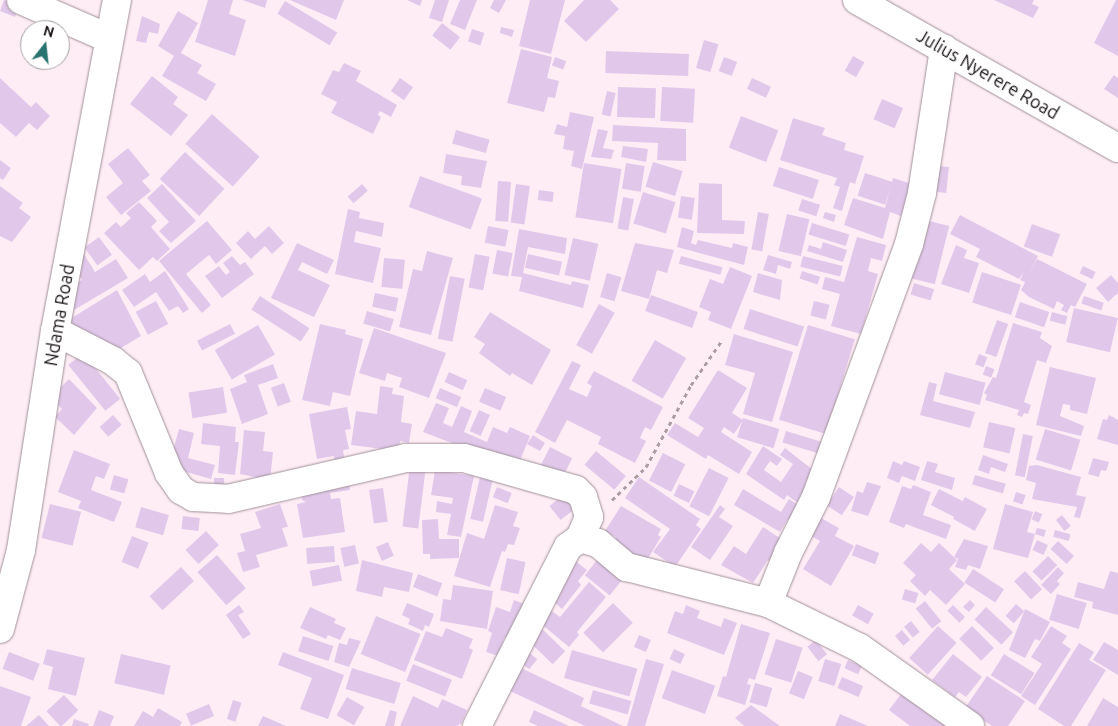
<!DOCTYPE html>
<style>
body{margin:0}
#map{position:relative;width:1118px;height:726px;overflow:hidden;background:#ffedf6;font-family:Ubuntu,sans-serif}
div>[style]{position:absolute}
.building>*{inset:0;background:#e1c8eb;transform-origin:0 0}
.path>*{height:3px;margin-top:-1.5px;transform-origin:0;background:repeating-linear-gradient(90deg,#aa9da3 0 4px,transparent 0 8px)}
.roads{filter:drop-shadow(0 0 1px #a19199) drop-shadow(0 0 1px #a19199)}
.street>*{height:28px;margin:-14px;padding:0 14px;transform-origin:14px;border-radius:14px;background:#fff}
.highway>*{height:28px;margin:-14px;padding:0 14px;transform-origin:14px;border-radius:14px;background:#fff}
span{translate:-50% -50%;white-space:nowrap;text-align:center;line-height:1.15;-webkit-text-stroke:4.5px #fff;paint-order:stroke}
.street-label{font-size:18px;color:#1c1619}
.north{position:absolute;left:20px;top:20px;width:50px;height:50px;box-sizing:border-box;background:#fff;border:1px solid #a4a2a3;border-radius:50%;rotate:16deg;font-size:14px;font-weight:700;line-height:20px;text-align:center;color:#1c1619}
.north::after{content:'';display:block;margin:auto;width:18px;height:22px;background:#297370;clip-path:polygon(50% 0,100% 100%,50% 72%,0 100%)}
</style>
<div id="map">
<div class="building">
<div style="clip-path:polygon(4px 0,19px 4px,15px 17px,0 11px)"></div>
<div style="clip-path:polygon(208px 0,233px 0,229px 14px,246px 20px,235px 56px,195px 42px)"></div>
<div style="clip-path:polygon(242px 0,267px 0,265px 8px)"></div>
<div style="clip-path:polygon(290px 0,344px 0,336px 20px)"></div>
<div style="clip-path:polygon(407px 0,422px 0,420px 6px)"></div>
<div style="clip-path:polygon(435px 0,449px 0,442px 22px,429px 18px)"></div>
<div style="clip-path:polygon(460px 0,477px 0,465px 30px,450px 24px)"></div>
<div style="clip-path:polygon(494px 0,506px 0,499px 13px,490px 8px)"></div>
<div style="clip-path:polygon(530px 0,565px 0,551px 54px,519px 46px)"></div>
<div style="clip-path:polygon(584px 0,610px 0,619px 9px,586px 42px,564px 21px)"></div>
<div style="clip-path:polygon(994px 0,1034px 0,1032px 4px,1039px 7px,1033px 18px)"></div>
<div style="clip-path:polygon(1116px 0,1118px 0,1118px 56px,1094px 43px)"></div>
<div style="left:285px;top:1px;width:61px;height:15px;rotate:31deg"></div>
<div style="clip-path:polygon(178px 11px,198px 23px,181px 53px,202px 65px,197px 73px,216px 84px,206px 101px,162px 76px,174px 56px,158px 46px)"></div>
<div style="clip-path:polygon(142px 16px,160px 24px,158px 34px,149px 32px,146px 43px,136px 41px)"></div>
<div style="left:442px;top:23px;width:23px;height:16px;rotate:38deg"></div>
<div style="clip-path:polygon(501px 27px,514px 30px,512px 37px,500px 33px)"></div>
<div style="left:472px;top:29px;width:13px;height:13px;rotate:18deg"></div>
<div style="left:704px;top:40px;width:15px;height:29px;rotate:16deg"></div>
<div style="clip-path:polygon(521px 49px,552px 57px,547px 78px,559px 81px,555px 98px,548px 97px,544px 112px,507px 103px)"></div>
<div style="left:606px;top:51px;width:83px;height:22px;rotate:2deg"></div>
<div style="left:853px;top:56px;width:13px;height:17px;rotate:29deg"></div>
<div style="left:555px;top:57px;width:12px;height:9px;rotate:20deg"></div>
<div style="left:724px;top:57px;width:14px;height:15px;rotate:21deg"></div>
<div style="clip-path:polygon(344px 63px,361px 71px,356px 81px,397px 105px,391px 117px,380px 111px,378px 115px,381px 117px,373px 134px,331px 113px,337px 102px,321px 94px,333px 70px,339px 72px)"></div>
<div style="clip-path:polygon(1114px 75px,1118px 78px,1118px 98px,1104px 89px)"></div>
<div style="clip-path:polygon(152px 76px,178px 97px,173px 104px,188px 115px,171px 136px,130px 104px)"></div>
<div style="clip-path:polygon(0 78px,31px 107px,36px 102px,50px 116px,37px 130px,29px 123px,16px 137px,0 123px)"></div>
<div style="left:400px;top:78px;width:16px;height:16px;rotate:35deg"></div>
<div style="left:752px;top:78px;width:21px;height:12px;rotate:25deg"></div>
<div style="left:618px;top:87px;width:38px;height:30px;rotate:2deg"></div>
<div style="left:662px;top:87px;width:33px;height:34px;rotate:3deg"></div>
<div style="left:607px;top:91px;width:9px;height:24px;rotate:13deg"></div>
<div style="left:882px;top:99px;width:23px;height:22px;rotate:23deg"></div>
<div style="clip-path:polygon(570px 112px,594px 117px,582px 169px,571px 166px,574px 151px,563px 149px,565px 136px,554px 134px,557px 124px,567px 127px)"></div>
<div style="left:212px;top:114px;width:64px;height:40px;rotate:42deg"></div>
<div style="left:741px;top:116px;width:40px;height:34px;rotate:21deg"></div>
<div style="clip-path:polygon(793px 118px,825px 128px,822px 135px,846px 143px,844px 150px,864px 156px,855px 184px,850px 182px,842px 211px,833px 208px,840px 187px,834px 185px,837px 178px,780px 160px)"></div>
<div style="clip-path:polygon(613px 125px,686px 129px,686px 161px,657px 160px,658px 143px,612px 141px)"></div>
<div style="clip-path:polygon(598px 129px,608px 131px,603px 148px,614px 150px,611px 159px,591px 157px)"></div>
<div style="left:456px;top:130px;width:35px;height:14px;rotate:16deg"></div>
<div style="clip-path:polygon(623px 146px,648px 149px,646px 162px,621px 157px)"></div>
<div style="clip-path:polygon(128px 148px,150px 175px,142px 181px,151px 191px,121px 215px,106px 197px,123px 183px,108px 164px)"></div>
<div style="left:185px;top:152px;width:54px;height:37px;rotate:43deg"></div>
<div style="clip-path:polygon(446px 154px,487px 161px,481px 188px,461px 185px,462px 176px,443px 173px)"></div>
<div style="clip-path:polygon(0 160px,11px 168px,3px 180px,0 178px)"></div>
<div style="left:653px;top:162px;width:31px;height:26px;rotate:17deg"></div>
<div style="left:584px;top:163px;width:38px;height:55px;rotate:9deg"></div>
<div style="left:626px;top:163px;width:19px;height:26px;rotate:9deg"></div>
<div style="left:939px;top:166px;width:10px;height:26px;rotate:6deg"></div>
<div style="left:779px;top:167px;width:42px;height:20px;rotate:18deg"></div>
<div style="left:865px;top:173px;width:29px;height:24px;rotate:18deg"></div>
<div style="left:420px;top:176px;width:66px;height:33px;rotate:20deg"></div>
<div style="clip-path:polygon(893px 178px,912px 184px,901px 216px,890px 212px,883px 239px,844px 225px,853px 198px,885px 208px)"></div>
<div style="left:498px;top:181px;width:13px;height:40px;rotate:4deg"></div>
<div style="clip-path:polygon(699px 183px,722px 184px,722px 220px,745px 221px,744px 234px,697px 233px)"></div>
<div style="clip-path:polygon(162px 184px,196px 221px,171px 243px,159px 231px,169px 222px,147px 198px)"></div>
<div style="left:362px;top:184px;width:9px;height:19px;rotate:49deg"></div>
<div style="left:516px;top:184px;width:14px;height:39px;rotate:8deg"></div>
<div style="clip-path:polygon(0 186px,23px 203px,19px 208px,31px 217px,12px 242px,0 236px)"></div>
<div style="left:539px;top:190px;width:15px;height:10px;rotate:8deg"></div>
<div style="left:643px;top:192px;width:34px;height:33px;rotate:17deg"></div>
<div style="left:681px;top:196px;width:14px;height:22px;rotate:8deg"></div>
<div style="left:623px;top:197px;width:11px;height:32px;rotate:10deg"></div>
<div style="left:802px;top:199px;width:19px;height:12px;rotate:18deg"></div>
<div style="clip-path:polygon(139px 202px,157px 221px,151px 227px,170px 249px,157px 261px,153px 257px,139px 270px,104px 233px,116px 222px,121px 227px,131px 218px,126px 213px)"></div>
<div style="clip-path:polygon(348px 209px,360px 212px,359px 218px,384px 223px,382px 237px,356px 231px,354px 242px,381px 248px,373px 283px,335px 274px)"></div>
<div style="left:758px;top:212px;width:11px;height:38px;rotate:10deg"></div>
<div style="clip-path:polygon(825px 212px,836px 215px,834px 222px,823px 218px)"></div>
<div style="left:787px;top:214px;width:23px;height:38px;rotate:13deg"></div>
<div style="clip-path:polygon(960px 215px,1038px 256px,1029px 274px,1037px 259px,1087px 284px,1075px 307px,1071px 305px,1067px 313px,1061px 310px,1064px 305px,1057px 301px,1054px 309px,1029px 297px,1021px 290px,1025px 282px,1020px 280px,1024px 272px,1019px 279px,976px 257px,980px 249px,950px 234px)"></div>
<div style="left:925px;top:220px;width:25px;height:60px;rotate:14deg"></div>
<div style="clip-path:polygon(207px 221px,232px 250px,216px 264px,209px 255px,186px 274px,211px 305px,202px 313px,159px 261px)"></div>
<div style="left:812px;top:223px;width:39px;height:12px;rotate:17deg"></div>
<div style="left:1032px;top:224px;width:30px;height:24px;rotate:20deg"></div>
<div style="clip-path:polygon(269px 226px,284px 243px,272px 254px,265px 246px,251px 259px,236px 243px,248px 231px,255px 239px)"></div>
<div style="left:488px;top:226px;width:21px;height:17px;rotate:11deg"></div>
<div style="clip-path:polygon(682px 227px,694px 231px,691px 243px,696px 245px,698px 240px,732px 248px,733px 243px,748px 247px,744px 265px,677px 247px)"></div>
<div style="clip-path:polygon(519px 229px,567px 238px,565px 254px,528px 247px,523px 273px,571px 285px,572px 281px,589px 285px,583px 308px,519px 291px,522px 277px,511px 276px)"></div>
<div style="left:99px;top:237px;width:22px;height:18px;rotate:54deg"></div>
<div style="clip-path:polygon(857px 237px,886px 245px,882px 261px,871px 258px,868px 271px,878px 274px,861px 334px,831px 326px,840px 294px,822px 289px,825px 277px,844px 282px)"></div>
<div style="left:573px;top:238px;width:26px;height:38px;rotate:13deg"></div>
<div style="clip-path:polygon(823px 242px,847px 250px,843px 262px,807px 251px,809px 245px,821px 249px)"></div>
<div style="clip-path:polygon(297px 243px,334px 260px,327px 274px,302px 262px,298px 270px,330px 285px,314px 317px,271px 298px)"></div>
<div style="clip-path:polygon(635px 243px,674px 250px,667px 273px,657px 270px,649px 299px,621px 291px)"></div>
<div style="clip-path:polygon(956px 245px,967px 250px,964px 258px,979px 263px,969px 293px,941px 284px)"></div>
<div style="left:497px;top:250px;width:16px;height:24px;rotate:11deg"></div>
<div style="clip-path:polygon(427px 251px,453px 258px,431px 335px,399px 327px,413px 269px,422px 271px)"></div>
<div style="clip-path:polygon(84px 254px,95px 272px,116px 259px,128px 278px,74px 310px,63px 292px,82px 280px,71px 262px)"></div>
<div style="left:475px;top:254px;width:15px;height:34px;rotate:11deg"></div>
<div style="left:528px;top:254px;width:35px;height:14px;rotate:13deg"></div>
<div style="clip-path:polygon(768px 255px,792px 262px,790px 269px,778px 265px,776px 274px,763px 270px)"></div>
<div style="clip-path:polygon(232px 256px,240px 265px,245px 262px,254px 274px,222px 298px,205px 276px,219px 266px,226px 275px,230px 272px,223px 263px)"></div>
<div style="left:681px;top:256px;width:43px;height:8px;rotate:15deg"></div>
<div style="left:803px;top:256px;width:41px;height:11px;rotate:14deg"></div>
<div style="left:384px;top:258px;width:21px;height:29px;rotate:5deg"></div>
<div style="left:1083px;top:266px;width:14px;height:8px;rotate:25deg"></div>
<div style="clip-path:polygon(730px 267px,752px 276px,731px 329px,708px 320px,711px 312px,699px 307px,710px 279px,723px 284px)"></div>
<div style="clip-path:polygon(165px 271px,189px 309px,183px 313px,178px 306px,169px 311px,156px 292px,134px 307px,122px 290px,145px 274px,150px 282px)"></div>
<div style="left:802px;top:271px;width:19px;height:8px;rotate:18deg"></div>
<div style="left:982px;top:272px;width:41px;height:32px;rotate:18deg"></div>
<div style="left:607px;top:273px;width:15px;height:25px;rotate:16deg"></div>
<div style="clip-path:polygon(758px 273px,782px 280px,780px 300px,753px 292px)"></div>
<div style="clip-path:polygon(1111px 275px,1118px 283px,1118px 293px,1108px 302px,1096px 288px)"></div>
<div style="left:450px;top:276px;width:15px;height:64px;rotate:11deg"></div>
<div style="left:914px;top:283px;width:21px;height:12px;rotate:17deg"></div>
<div style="clip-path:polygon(117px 290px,141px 336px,109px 355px,98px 336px,85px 344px,70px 319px)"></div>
<div style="left:375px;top:293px;width:24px;height:14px;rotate:12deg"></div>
<div style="left:651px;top:295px;width:50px;height:17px;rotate:20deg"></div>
<div style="left:260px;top:296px;width:59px;height:16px;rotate:33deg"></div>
<div style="left:1084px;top:296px;width:21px;height:8px;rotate:19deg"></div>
<div style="left:156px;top:301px;width:26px;height:23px;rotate:62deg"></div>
<div style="left:814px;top:301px;width:16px;height:15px;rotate:14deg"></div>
<div style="left:1020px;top:302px;width:31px;height:16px;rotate:19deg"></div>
<div style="left:599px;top:304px;width:18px;height:47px;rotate:29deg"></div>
<div style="left:1074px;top:308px;width:45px;height:35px;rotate:13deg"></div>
<div style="left:750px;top:309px;width:57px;height:21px;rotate:18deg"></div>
<div style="left:367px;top:311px;width:28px;height:13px;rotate:17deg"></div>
<div style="clip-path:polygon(490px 312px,551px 350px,532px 385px,512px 373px,510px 376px,479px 353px,485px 344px,474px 337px)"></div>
<div style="left:1052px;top:312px;width:16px;height:9px;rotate:15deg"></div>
<div style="left:997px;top:320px;width:12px;height:35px;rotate:20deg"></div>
<div style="clip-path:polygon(1013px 323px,1042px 332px,1040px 338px,1052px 346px,1046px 363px,1037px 360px,1024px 402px,1031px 405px,1028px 414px,1024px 413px,1022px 417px,1017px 415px,1019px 410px,985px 400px,987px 395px,984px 393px,993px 377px,996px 378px)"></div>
<div style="left:230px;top:324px;width:11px;height:37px;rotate:63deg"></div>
<div style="clip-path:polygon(320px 324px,346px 330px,345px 334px,363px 339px,350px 396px,333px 392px,330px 406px,302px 400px)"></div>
<div style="left:258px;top:325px;width:34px;height:50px;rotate:60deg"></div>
<div style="left:808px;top:325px;width:49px;height:99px;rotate:17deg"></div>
<div style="clip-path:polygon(374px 328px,446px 353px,429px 398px,399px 387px,402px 378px,387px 373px,385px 381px,359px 373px)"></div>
<div style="clip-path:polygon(734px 334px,793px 352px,772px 422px,743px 414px,755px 373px,725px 365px)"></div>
<div style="left:655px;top:340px;width:36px;height:47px;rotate:30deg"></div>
<div style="left:83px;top:353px;width:59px;height:19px;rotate:51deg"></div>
<div style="left:979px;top:354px;width:9px;height:11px;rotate:21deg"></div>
<div style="clip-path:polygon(572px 361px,581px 365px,569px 389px,587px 397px,592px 386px,587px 383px,594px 371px,663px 407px,651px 430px,645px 427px,640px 438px,646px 441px,635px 463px,598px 444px,601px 437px,567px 420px,555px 443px,535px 432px)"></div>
<div style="clip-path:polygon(273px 364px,278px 378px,258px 385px,268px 414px,242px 424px,230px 389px,247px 382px,244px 375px)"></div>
<div style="left:986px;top:366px;width:9px;height:9px;rotate:21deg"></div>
<div style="clip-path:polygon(1050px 367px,1096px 378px,1087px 414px,1070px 410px,1070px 405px,1063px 404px,1060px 416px,1084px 426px,1081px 436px,1036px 425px)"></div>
<div style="clip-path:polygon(718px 370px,747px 388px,732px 413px,743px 420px,734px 434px,724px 427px,721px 432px,752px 452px,739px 474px,708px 455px,706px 459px,667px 435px,675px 423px,698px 437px,704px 428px,688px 418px)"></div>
<div style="left:449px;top:372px;width:20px;height:11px;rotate:24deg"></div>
<div style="left:945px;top:372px;width:42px;height:23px;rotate:15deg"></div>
<div style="clip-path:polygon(69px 379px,97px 408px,74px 435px,55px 417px,62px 409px,51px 397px)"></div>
<div style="clip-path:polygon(929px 382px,937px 384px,933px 401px,975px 412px,970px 428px,920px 415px)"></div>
<div style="left:284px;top:383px;width:20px;height:14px;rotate:70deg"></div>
<div style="clip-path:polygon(380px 386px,393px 388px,392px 394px,404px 396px,401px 422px,412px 424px,409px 443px,400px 441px,399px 451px,351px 445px,356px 411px,377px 414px)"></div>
<div style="left:223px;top:387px;width:26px;height:35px;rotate:81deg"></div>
<div style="left:440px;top:388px;width:23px;height:11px;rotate:23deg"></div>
<div style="left:485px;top:388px;width:23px;height:15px;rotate:23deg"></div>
<div style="clip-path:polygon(436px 403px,449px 408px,443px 423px,452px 427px,461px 406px,472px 411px,464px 432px,487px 442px,493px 427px,507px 433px,510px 427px,530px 436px,517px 468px,423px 432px)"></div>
<div style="clip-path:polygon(347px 407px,351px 429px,345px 430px,349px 449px,343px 450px,345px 463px,335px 465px,334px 456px,317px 459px,309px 414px)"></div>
<div style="left:479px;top:410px;width:12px;height:23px;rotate:24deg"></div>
<div style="left:113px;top:415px;width:13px;height:18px;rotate:48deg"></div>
<div style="clip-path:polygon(1109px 415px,1118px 420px,1118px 445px,1097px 439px,1103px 419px,1107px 420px)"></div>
<div style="left:743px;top:418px;width:38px;height:20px;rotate:17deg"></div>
<div style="left:989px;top:422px;width:27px;height:26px;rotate:13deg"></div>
<div style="clip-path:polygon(203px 423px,236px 427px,235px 442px,239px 442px,235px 475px,218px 473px,220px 446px,201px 444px)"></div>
<div style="clip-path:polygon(179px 429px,194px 433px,188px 458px,215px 465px,211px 479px,172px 468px,171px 458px)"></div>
<div style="left:1045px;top:429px;width:37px;height:32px;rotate:17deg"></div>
<div style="clip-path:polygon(244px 430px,265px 432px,263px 451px,273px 452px,270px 480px,240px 474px)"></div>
<div style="left:786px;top:431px;width:38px;height:12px;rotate:17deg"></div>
<div style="left:1023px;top:434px;width:10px;height:42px;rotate:11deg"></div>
<div style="clip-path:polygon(533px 435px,545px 443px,540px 451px,527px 444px)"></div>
<div style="clip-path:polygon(763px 446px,782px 459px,777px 466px,770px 461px,764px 470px,781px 482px,793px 464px,780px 455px,785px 448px,818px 474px,798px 503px,787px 495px,784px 500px,746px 474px)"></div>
<div style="left:550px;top:447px;width:25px;height:25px;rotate:27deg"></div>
<div style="clip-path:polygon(74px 450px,110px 464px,104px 479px,96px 476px,91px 490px,122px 502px,114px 522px,78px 508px,81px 501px,58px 492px)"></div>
<div style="left:596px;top:451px;width:39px;height:18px;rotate:40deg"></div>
<div style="left:663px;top:453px;width:25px;height:31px;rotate:27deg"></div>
<div style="clip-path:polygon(983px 455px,1008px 464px,1005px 472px,991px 467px,989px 474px,978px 470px)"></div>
<div style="clip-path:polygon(1093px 458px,1109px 462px,1106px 471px,1101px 470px,1099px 477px,1088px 474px)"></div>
<div style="clip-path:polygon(893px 461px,902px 465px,904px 461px,920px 467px,915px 481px,902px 476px,899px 483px,887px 478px)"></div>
<div style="clip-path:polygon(927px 461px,938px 464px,935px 472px,955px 478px,952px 490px,921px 480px)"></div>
<div style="left:410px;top:465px;width:16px;height:62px;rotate:7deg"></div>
<div style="clip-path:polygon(1037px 465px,1081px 477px,1076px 495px,1086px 497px,1080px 518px,1074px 517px,1077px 507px,1032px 499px,1036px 483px,1026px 480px,1029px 466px)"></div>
<div style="left:709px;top:468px;width:22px;height:43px;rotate:27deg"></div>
<div style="clip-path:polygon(435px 470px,474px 476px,461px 537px,447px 535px,451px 514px,436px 512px,437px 501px,452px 504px,453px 498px,431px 495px)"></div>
<div style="left:114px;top:475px;width:15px;height:15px;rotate:16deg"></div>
<div style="left:975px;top:475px;width:32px;height:10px;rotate:16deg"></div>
<div style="left:480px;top:477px;width:13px;height:43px;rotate:13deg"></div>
<div style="clip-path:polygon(639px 477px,700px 519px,696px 525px,701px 529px,675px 567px,653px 552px,670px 529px,625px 498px)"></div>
<div style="left:214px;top:478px;width:10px;height:16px"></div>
<div style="clip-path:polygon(349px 481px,350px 490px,330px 493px,331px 499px,340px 498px,345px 532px,303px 538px,297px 504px,306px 502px,302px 500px,300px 488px)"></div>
<div style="clip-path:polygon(867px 482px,881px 486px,868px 516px,851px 511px,857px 491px,863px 493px)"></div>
<div style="left:679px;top:484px;width:17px;height:13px;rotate:25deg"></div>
<div style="clip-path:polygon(913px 485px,931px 492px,923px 515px,951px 525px,946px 539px,906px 524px,904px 528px,889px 522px,902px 486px,911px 489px)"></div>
<div style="left:497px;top:487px;width:16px;height:11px;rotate:22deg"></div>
<div style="left:839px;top:487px;width:18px;height:22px;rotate:34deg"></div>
<div style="left:383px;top:488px;width:34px;height:14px;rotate:82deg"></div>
<div style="clip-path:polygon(743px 489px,781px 512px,789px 499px,805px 509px,796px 523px,788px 519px,780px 532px,734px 505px)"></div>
<div style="left:939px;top:489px;width:27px;height:18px;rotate:27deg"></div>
<div style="left:1016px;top:492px;width:10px;height:10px;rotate:17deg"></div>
<div style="left:566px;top:493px;width:18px;height:21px;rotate:52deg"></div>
<div style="left:965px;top:497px;width:25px;height:25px;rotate:29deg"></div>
<div style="left:50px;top:504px;width:32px;height:35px;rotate:14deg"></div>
<div style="clip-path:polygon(280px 504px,288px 527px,282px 528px,288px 546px,256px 555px,260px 567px,243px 572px,237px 553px,245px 551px,240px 534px,261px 528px,255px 512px)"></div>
<div style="clip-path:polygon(1005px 504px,1033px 512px,1027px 532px,1035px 534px,1028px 558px,993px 549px)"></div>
<div style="clip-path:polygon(495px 505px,518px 512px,513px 526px,520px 528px,514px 545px,508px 544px,505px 552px,502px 551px,490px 587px,454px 576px,467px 533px,484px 539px)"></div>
<div style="clip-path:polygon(720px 505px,725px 509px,719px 517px,733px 526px,710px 560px,691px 547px)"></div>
<div style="clip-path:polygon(621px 506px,661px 529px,658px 535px,661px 537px,646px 562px,612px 543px,616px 537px,605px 531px)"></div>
<div style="left:141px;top:507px;width:29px;height:21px;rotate:16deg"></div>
<div style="left:1035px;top:511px;width:8px;height:9px;rotate:23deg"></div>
<div style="left:1062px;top:515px;width:14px;height:8px;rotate:51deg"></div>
<div style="left:183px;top:516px;width:17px;height:13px;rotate:7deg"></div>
<div style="clip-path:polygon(821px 518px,839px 528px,835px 536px,854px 546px,831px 586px,803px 569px,820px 541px,811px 536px)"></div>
<div style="clip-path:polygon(438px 519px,439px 539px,459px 539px,459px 558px,430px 559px,430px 554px,423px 554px,422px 520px)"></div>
<div style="clip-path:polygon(763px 527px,786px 542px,772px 563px,768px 560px,753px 583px,721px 565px,734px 546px,746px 554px)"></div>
<div style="clip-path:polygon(1037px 528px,1046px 530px,1044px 537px,1035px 534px)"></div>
<div style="left:1055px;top:530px;width:16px;height:7px;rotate:15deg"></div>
<div style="left:206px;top:531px;width:19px;height:28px;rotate:47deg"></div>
<div style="left:132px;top:536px;width:18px;height:28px;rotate:22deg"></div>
<div style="clip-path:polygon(964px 539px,988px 546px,980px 569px,968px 565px,966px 570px,955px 567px,958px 559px,954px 557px)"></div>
<div style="left:1037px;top:540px;width:12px;height:11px;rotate:24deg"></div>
<div style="left:1058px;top:541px;width:22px;height:11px;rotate:43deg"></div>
<div style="left:388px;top:542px;width:15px;height:13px;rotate:67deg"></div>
<div style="clip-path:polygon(921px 543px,931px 552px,939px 543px,957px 560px,949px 569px,965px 584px,946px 605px,930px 590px,925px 596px,910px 581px,916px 575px,903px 563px)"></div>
<div style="left:856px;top:544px;width:25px;height:12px;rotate:21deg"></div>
<div style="left:355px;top:545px;width:19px;height:15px;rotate:78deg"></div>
<div style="left:334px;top:546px;width:16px;height:28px;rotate:86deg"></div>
<div style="left:217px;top:555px;width:44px;height:26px;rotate:49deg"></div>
<div style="left:1048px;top:556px;width:13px;height:22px;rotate:45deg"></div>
<div style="left:507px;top:558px;width:19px;height:33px;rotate:12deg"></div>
<div style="left:598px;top:559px;width:32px;height:21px;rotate:39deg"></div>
<div style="clip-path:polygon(362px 560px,413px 573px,409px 592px,384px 587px,382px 597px,356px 591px)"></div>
<div style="clip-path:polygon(574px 560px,587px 570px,578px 581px,581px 585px,562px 609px,553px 601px)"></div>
<div style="left:339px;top:565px;width:16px;height:30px;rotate:79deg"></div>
<div style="left:181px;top:567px;width:19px;height:43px;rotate:47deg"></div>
<div style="clip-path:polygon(1058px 567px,1064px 573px,1057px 581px,1060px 584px,1051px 594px,1041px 585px)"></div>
<div style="left:973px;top:569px;width:37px;height:16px;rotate:33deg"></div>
<div style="left:1025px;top:571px;width:25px;height:15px;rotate:47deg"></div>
<div style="clip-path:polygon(1110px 571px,1118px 573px,1118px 615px,1092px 608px,1093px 602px,1074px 597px,1078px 582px,1104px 589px)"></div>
<div style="left:418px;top:574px;width:26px;height:14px;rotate:21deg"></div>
<div style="clip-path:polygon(589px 582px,606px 597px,577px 632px,579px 635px,569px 647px,539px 622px,549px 609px,560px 617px)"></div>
<div style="clip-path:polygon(453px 585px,493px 591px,487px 629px,440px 621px,443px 599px,451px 600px)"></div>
<div style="left:905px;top:589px;width:14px;height:11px;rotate:17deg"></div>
<div style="left:1057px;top:594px;width:31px;height:27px;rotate:17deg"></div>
<div style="clip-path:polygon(514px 600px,527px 605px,514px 641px,504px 638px,498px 656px,486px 652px,492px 633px,488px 631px,496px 607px,510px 612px)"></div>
<div style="clip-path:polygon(970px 600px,975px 605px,969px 612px,963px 607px)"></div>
<div style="left:925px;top:601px;width:26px;height:12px;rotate:51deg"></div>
<div style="clip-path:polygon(407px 603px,434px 614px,429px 627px,425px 625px,423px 631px,408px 624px,410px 619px,402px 615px)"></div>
<div style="left:613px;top:603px;width:28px;height:42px;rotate:45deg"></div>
<div style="left:1016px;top:604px;width:11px;height:16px;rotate:41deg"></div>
<div style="clip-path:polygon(239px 605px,244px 612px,238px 615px,251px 634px,243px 639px,226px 615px)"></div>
<div style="clip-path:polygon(686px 605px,700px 611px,697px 618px,721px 627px,724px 618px,737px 623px,724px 655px,667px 633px,675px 611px,683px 614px)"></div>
<div style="left:858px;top:605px;width:18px;height:12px;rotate:29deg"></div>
<div style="left:953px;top:605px;width:17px;height:8px;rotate:45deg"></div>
<div style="clip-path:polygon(310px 607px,336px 619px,334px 623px,346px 628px,340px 640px,328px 635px,326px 639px,300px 628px)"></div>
<div style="left:986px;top:607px;width:37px;height:17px;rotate:43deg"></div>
<div style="clip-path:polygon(1025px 609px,1050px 622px,1040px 641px,1035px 639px,1025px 658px,1009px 650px)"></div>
<div style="left:376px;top:616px;width:48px;height:41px;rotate:22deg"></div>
<div style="left:911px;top:621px;width:14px;height:9px;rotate:51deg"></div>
<div style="clip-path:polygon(741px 624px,770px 633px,755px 680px,749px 678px,747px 684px,751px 685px,745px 705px,717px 696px,723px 676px,726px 677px)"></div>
<div style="left:938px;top:626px;width:25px;height:43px;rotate:42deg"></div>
<div style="left:972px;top:626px;width:31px;height:18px;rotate:45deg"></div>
<div style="clip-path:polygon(1051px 626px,1067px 636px,1062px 643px,1071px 649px,1035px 705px,1021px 696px,1042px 664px,1031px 657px)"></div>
<div style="left:540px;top:627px;width:35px;height:18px;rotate:44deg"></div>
<div style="clip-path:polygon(446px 628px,473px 639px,469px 648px,473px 650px,462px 679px,414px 660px,426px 631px,442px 637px)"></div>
<div style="left:902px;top:630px;width:13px;height:9px;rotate:51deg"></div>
<div style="left:639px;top:635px;width:13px;height:13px;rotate:23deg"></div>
<div style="left:303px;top:636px;width:32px;height:16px;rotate:18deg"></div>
<div style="clip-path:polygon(349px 638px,361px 641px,349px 667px,334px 662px,339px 643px,347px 645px)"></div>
<div style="left:776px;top:639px;width:28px;height:37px;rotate:18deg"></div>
<div style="left:816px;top:640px;width:18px;height:11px;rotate:52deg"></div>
<div style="clip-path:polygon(1104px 642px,1118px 650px,1118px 675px,1093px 660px)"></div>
<div style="clip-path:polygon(1079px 643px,1094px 652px,1089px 660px,1106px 670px,1071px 726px,1064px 726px,1038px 709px)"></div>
<div style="left:521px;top:646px;width:21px;height:13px;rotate:39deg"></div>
<div style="clip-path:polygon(47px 649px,85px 658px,76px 696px,48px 689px,53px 667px,43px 664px)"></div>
<div style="left:674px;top:649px;width:12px;height:11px;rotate:24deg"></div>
<div style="left:572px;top:650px;width:68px;height:29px;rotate:16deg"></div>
<div style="left:9px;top:652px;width:33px;height:18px;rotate:21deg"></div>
<div style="clip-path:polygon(283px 652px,344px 675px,328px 719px,300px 709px,312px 678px,278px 665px)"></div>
<div style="left:121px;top:654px;width:51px;height:30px;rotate:13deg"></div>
<div style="clip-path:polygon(953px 654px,982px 677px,966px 697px,959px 692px,955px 697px,932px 680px)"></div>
<div style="left:1004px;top:654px;width:36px;height:25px;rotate:32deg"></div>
<div style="clip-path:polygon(646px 659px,664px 664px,645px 726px,627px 726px)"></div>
<div style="left:825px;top:659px;width:17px;height:23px;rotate:17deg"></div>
<div style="left:848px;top:660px;width:15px;height:9px;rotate:23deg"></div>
<div style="left:413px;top:664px;width:42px;height:18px;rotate:22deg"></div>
<div style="clip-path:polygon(519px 667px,584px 698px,581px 706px,623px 726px,585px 726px,506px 689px)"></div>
<div style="left:352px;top:668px;width:51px;height:22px;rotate:17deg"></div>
<div style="left:672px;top:670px;width:46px;height:30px;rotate:20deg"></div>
<div style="left:798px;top:671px;width:16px;height:24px;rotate:22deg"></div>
<div style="clip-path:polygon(987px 676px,1025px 701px,1008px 726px,992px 726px,965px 708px)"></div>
<div style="left:842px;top:677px;width:23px;height:12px;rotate:23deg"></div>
<div style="left:755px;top:683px;width:18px;height:20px;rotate:16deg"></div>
<div style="clip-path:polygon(0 686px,31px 697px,21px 726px,0 726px)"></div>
<div style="left:593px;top:690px;width:40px;height:14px;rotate:16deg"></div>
<div style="clip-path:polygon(904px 690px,953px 726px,910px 726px,889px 710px)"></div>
<div style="left:64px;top:695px;width:21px;height:24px;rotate:47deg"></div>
<div style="clip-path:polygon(413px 696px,438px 708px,442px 699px,467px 710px,461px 724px,456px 726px,400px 726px)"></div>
<div style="left:347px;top:697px;width:20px;height:21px;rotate:30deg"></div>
<div style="clip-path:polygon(1103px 698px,1118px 707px,1118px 726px,1087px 726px)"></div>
<div style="left:233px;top:700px;width:9px;height:20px;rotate:18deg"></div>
<div style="left:209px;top:704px;width:13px;height:25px;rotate:67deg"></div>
<div style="clip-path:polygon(751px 705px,780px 726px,744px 726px,735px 718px)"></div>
<div style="clip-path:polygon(158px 708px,182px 722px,180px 726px,134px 726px,143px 711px,153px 717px)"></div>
<div style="clip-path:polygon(99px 710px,114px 716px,110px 726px,93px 726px)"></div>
<div style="clip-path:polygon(390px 710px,397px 712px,394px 726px,385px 726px)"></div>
<div style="clip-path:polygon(534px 710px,569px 726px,538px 726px,529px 722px)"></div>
<div style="clip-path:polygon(840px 714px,868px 726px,835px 726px)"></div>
<div style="clip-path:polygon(39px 715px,49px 726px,26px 726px)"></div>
<div style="clip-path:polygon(263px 716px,286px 726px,258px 726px)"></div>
<div style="clip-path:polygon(74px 719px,89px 724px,88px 726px,72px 726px)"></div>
</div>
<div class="path">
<div style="left:612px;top:500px;width:47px;rotate:-44.1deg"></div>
<div style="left:646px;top:467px;width:94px;rotate:-61.2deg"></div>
<div style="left:691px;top:385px;width:56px;rotate:-55.2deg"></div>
</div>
<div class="roads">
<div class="street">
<div style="left:21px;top:0;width:95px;rotate:23.6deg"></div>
<div style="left:55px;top:331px;width:65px;rotate:27.3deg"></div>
<div style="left:113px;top:361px;width:19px;rotate:39deg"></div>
<div style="left:128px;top:373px;width:108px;rotate:67.7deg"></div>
<div style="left:169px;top:473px;width:21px;rotate:55deg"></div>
<div style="left:181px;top:490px;width:14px;rotate:30deg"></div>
<div style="left:193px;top:497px;width:35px;rotate:3deg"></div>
<div style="left:228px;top:499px;width:183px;rotate:-13deg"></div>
<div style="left:406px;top:458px;width:58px"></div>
<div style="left:464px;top:458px;width:116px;rotate:15.9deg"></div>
<div style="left:576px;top:490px;width:10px;rotate:45deg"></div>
<div style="left:583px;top:497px;width:21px;rotate:73deg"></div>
<div style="left:589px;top:517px;width:23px;rotate:113deg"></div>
<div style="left:768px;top:603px;width:54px;rotate:-68.2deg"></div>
<div style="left:788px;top:553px;width:63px;rotate:-63.4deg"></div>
<div style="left:816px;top:497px;width:270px;rotate:-69.8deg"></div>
<div style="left:909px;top:244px;width:53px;rotate:-75.7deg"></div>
<div style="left:922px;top:193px;width:146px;rotate:-81.3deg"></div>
<div style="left:0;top:629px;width:82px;rotate:-75.1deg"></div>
<div style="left:21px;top:550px;width:222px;rotate:-81.2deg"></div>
<div style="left:55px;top:331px;width:337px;rotate:-79.4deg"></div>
<div style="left:477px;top:726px;width:201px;rotate:-63.1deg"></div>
<div style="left:568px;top:547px;width:15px;rotate:-37deg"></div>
<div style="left:580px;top:538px;width:19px;rotate:16deg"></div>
<div style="left:598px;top:543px;width:38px;rotate:40deg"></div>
<div style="left:627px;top:567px;width:146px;rotate:14.3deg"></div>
<div style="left:768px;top:603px;width:102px;rotate:26.1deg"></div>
<div style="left:860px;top:648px;width:135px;rotate:35.3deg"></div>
</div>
<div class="highway">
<div style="left:857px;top:0;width:300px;rotate:29.6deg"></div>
</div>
</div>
<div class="street-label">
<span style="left:988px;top:74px;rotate:30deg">Julius Nyerere Road</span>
<span style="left:59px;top:315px;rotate:-80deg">Ndama Road</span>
</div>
<div class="north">N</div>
</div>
